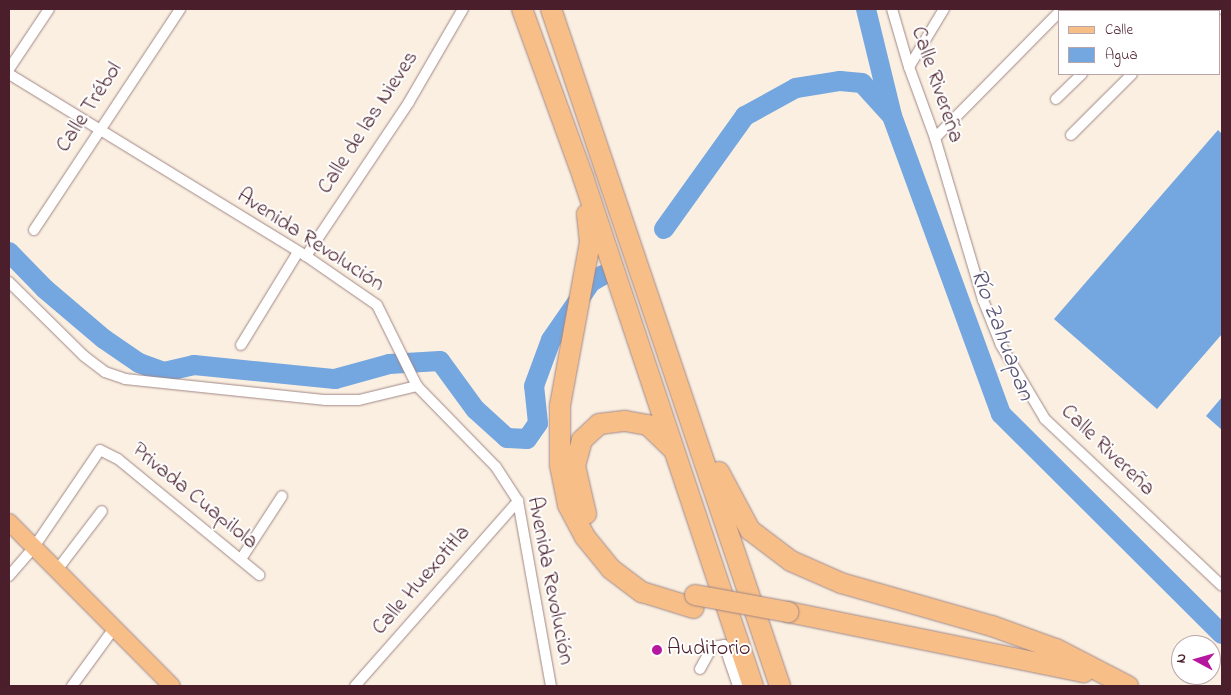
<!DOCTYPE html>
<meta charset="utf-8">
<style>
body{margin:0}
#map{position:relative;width:1231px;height:695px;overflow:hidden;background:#faefe1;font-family:"Indie Flower",sans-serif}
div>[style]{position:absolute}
.water>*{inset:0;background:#74a6df}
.river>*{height:20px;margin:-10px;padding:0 10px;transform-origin:10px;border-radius:10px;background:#74a6df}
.roads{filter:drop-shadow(0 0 1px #a28786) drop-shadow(0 0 1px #a28786)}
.street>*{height:10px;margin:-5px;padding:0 5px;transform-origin:5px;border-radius:5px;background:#fff}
.primary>*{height:16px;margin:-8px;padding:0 8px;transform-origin:8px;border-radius:8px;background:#f7be87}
.highway>*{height:20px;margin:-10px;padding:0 10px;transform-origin:10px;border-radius:10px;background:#f7be87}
.bridges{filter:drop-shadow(0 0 1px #a28786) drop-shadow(0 0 1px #a28786)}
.highway-bridge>*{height:20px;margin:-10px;padding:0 10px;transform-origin:10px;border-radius:10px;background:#f7be87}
.dots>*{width:14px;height:14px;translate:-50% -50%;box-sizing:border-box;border:2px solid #fff;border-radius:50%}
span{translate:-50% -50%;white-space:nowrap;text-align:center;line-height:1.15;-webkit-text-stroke:4px #fff;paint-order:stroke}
.street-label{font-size:22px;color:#4a1f2b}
.poi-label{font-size:22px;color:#4a1f2b}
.left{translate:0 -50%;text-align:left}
.water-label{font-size:24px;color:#5b5573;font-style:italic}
.frame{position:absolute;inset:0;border:10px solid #4a1f2b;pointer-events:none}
.legend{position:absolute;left:1058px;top:10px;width:162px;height:65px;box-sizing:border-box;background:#fff;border:1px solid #b7a5aa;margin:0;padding:6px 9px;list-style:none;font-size:15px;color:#4a1f2b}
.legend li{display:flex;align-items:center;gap:10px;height:25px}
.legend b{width:25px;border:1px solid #b7a5aa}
.north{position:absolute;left:1171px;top:635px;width:50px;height:50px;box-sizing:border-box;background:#fff;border:1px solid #b7a5aa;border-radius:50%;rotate:276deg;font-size:14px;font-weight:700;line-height:20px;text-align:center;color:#4a1f2b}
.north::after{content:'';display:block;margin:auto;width:18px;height:22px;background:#b5179e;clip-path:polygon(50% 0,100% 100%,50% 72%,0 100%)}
</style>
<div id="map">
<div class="water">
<div style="clip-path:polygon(1218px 130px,1222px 134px,1222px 334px,1157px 409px,1054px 319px)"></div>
<div style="clip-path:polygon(1222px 397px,1222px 430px,1206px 416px)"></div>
</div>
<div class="river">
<div style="left:866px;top:9px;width:110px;rotate:76.3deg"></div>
<div style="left:892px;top:116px;width:317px;rotate:69.9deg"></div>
<div style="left:1001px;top:414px;width:312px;rotate:44.9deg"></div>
<div style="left:664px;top:229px;width:139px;rotate:-54.4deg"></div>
<div style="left:745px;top:116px;width:58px;rotate:-28.8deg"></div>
<div style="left:796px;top:88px;width:45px;rotate:-9deg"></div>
<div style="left:840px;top:81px;width:22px;rotate:5deg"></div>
<div style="left:862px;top:83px;width:42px;rotate:47.9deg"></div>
<div style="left:9px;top:252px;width:52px;rotate:45.8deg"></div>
<div style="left:45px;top:289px;width:77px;rotate:40.3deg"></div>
<div style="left:104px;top:339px;width:42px;rotate:34.4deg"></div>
<div style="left:139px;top:363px;width:27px;rotate:20deg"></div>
<div style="left:164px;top:372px;width:31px;rotate:-13deg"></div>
<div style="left:194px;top:365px;width:142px;rotate:5.7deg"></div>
<div style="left:335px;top:379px;width:56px;rotate:-15.5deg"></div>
<div style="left:389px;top:364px;width:51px;rotate:-3.4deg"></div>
<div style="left:440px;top:361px;width:59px;rotate:53.9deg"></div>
<div style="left:475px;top:409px;width:43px;rotate:42.2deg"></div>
<div style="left:507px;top:438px;width:20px;rotate:3deg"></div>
<div style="left:527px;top:439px;width:19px;rotate:-55deg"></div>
<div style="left:538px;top:423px;width:37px;rotate:-96deg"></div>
<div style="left:534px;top:386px;width:49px;rotate:-69.7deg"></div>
<div style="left:551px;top:340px;width:70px;rotate:-55.4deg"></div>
<div style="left:591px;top:282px;width:14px;rotate:-30deg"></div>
</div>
<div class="roads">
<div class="street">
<div style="left:892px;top:9px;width:60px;rotate:73.7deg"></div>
<div style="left:909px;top:67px;width:76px;rotate:69.9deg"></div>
<div style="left:935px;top:138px;width:169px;rotate:73.5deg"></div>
<div style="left:983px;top:300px;width:48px;rotate:68.2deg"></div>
<div style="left:1001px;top:345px;width:86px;rotate:59.3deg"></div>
<div style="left:1045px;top:419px;width:243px;rotate:43.3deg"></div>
<div style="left:1131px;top:9px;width:3px;rotate:45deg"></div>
<div style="left:1175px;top:9px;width:2px;rotate:90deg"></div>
<div style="left:1153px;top:11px;width:4px;rotate:-34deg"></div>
<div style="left:1216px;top:11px;width:3px;rotate:-45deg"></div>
<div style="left:909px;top:67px;width:68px;rotate:-58.9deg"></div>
<div style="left:9px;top:69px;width:72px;rotate:-56.3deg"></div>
<div style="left:9px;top:74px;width:348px;rotate:31.5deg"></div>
<div style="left:306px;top:256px;width:86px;rotate:34.6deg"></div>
<div style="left:377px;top:305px;width:90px;rotate:63.7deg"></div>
<div style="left:417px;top:386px;width:113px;rotate:45.7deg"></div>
<div style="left:496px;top:467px;width:40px;rotate:57.1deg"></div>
<div style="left:518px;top:501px;width:188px;rotate:79.9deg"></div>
<div style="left:1056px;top:99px;width:36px;rotate:-44deg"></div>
<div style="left:1071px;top:135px;width:86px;rotate:-45deg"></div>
<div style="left:935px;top:138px;width:181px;rotate:-45.4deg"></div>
<div style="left:34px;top:230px;width:265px;rotate:-56.5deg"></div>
<div style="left:306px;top:256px;width:185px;rotate:-56.2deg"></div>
<div style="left:409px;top:102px;width:108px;rotate:-59.9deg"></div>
<div style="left:9px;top:282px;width:105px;rotate:44.6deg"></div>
<div style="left:84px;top:356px;width:26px;rotate:37deg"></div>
<div style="left:105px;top:372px;width:21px;rotate:19deg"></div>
<div style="left:125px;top:379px;width:202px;rotate:6deg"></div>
<div style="left:326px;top:400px;width:33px"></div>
<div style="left:359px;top:400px;width:60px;rotate:-13.6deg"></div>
<div style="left:241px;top:345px;width:109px;rotate:-58.5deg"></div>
<div style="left:241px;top:559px;width:75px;rotate:-56.9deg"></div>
<div style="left:57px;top:570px;width:74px;rotate:-52.7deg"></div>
<div style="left:9px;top:576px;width:38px;rotate:-49deg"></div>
<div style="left:34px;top:547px;width:117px;rotate:-55.8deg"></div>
<div style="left:100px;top:450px;width:20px;rotate:27deg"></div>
<div style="left:118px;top:459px;width:183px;rotate:39.4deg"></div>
<div style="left:700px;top:669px;width:25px;rotate:-61deg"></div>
<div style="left:712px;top:647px;width:12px;rotate:-9deg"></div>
<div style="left:724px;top:645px;width:43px;rotate:71.1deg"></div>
<div style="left:72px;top:686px;width:73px;rotate:-53.9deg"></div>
<div style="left:355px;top:686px;width:247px;rotate:-48.6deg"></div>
</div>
<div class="primary">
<div style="left:9px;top:522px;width:231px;rotate:45.2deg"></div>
</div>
<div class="highway">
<div style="left:522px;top:9px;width:179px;rotate:70deg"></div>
<div style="left:583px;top:177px;width:537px;rotate:71.53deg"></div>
<div style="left:551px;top:9px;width:715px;rotate:71.31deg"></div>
<div style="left:587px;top:214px;width:28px;rotate:84deg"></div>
<div style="left:590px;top:242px;width:167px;rotate:100.4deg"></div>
<div style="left:560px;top:406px;width:59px;rotate:90deg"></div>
<div style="left:560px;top:465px;width:41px;rotate:78.7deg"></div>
<div style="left:568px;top:505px;width:36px;rotate:62deg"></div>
<div style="left:585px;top:537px;width:41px;rotate:50.9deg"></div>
<div style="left:611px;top:569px;width:39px;rotate:37deg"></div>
<div style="left:642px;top:592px;width:54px;rotate:17.1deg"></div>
<div style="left:719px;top:472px;width:66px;rotate:61.9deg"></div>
<div style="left:750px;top:530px;width:51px;rotate:37.1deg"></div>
<div style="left:791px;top:561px;width:55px;rotate:23.7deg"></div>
<div style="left:841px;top:583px;width:157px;rotate:15.9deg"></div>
<div style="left:992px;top:626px;width:68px;rotate:19.8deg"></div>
<div style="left:1056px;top:649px;width:81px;rotate:27.2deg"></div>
<div style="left:586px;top:514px;width:49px;rotate:-102.9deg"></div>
<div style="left:575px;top:466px;width:27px;rotate:-75deg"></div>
<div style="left:582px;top:440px;width:23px;rotate:-43deg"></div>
<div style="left:599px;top:424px;width:26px;rotate:-7deg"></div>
<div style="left:625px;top:421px;width:23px;rotate:10deg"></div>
<div style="left:648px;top:425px;width:32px;rotate:44deg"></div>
<div style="left:788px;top:612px;width:302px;rotate:11.5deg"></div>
</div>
</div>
<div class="bridges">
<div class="highway-bridge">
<div style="left:695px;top:595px;width:95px;rotate:10.4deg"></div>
</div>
</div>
<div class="dots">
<div style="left:657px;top:650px;background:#b5179e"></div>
</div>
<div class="street-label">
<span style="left:936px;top:85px;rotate:71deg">Calle Rivereña</span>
<span style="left:90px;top:108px;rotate:-57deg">Calle Trébol</span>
<span style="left:369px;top:123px;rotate:-57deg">Calle de las Nieves</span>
<span style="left:310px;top:241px;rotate:33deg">Avenida Revolución</span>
<span style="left:1107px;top:451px;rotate:44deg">Calle Rivereña</span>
<span style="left:194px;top:497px;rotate:39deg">Privada Cuapilola</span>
<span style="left:422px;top:581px;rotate:-49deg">Calle Huexotitla</span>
<span style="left:549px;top:581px;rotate:79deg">Avenida Revolución</span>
</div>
<div class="poi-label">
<span class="left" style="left:667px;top:650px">Auditorio</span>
</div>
<div class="water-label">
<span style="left:1001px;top:335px;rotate:69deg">Río Zahuapan</span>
</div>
<div class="frame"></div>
<ul class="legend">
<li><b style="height:6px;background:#f7be87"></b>Calle</li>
<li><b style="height:14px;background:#74a6df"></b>Agua</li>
</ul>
<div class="north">N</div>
</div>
